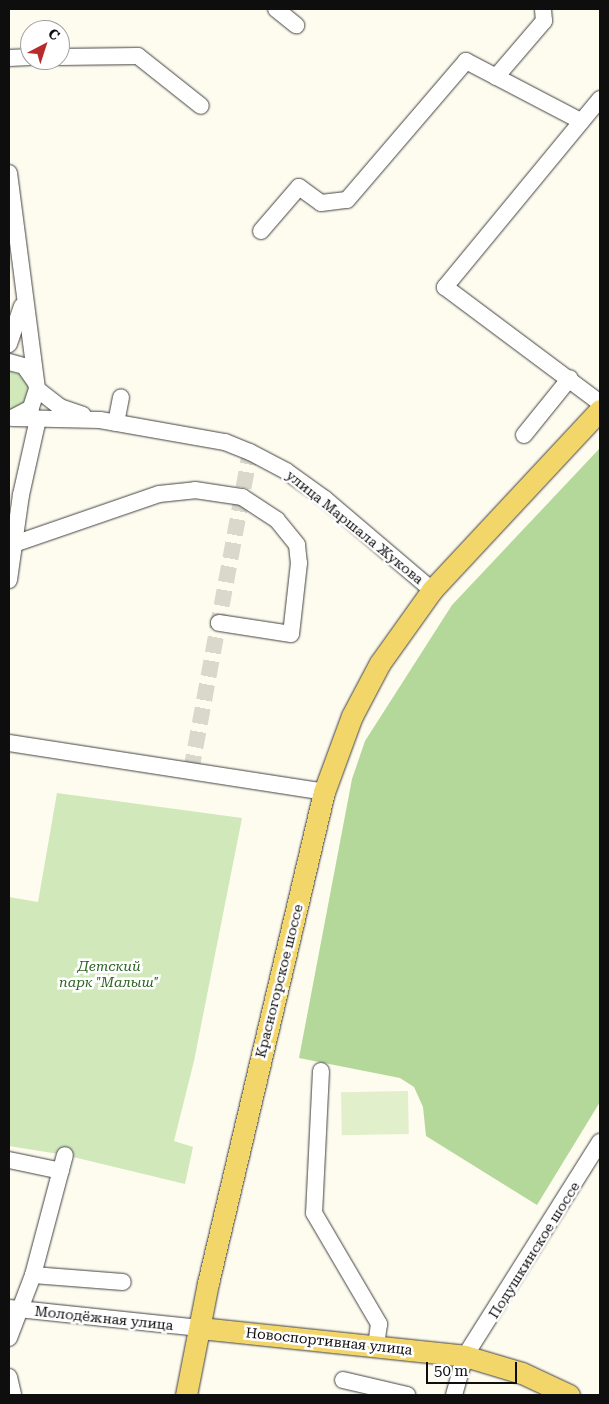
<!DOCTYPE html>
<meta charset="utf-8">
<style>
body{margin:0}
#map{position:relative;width:609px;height:1404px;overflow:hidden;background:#fefcef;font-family:"Roboto Serif",serif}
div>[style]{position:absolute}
.green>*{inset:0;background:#d0e8ba}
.forest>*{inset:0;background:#b3d89a}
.pitch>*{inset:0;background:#e1efcb;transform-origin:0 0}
.minor-tunnel>*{height:16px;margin-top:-8px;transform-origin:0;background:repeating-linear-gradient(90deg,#dad8cd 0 16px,transparent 0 24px)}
.roads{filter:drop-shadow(0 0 1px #414141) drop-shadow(0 0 1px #414141)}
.minor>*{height:16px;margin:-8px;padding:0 8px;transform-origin:8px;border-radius:8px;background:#fff}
.major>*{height:21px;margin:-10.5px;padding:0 10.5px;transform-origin:10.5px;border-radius:10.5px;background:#f3d66a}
span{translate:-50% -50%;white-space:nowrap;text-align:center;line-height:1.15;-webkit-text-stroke:5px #fff;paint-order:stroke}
.street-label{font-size:14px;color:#0e0e0e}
.park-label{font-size:14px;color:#2c6320;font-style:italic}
.frame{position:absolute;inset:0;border:10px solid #0e0e0e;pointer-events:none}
.north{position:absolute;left:20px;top:20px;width:50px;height:50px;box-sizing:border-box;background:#fff;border:1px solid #9f9f9f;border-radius:50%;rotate:40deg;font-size:14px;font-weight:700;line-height:20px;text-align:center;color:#0e0e0e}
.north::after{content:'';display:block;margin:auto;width:18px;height:22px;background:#b82b2d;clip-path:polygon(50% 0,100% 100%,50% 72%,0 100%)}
.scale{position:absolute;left:426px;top:1362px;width:91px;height:22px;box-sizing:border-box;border:2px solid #0e0e0e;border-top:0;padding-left:6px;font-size:15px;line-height:18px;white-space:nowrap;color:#0e0e0e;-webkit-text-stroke:4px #fff;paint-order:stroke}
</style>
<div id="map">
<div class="green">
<div style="clip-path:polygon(9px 371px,22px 375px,29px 386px,24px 404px,12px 410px,9px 410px)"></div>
<div style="clip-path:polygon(57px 793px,242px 818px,194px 1061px,174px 1141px,193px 1147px,185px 1184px,65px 1155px,9px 1146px,9px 897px,38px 902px)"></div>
</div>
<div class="forest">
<div style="clip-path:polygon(600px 448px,600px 1102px,537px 1205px,426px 1136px,423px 1107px,414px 1087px,400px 1078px,299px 1058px,352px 779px,365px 741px,452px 605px)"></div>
</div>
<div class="pitch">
<div style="left:408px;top:1091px;width:43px;height:67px;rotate:89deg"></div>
</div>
<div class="minor-tunnel">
<div style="left:191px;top:771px;width:324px;rotate:-79.5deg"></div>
</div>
<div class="roads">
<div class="minor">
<div style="left:276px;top:9px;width:26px;rotate:39deg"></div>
<div style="left:60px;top:57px;width:78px;rotate:-0.7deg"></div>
<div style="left:138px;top:56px;width:80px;rotate:38.4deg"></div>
<div style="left:9px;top:58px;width:21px;rotate:-3deg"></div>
<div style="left:496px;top:77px;width:74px;rotate:-49.4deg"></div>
<div style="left:544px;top:21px;width:12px;rotate:-95deg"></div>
<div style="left:600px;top:99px;width:244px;rotate:129.5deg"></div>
<div style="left:445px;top:287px;width:194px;rotate:36.8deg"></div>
<div style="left:9px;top:173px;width:218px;rotate:82.6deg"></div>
<div style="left:37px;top:389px;width:20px;rotate:108deg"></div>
<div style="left:31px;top:408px;width:21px;rotate:152deg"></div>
<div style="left:261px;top:231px;width:58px;rotate:-49.2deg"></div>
<div style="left:299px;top:187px;width:27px;rotate:36deg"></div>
<div style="left:321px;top:203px;width:26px;rotate:-7deg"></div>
<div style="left:347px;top:200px;width:183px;rotate:-49.4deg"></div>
<div style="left:466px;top:61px;width:130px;rotate:27.6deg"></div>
<div style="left:9px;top:344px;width:40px;rotate:-71.1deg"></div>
<div style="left:9px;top:362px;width:16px;rotate:15deg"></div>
<div style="left:24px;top:366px;width:21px;rotate:55deg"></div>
<div style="left:37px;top:389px;width:29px;rotate:38deg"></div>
<div style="left:60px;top:407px;width:24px;rotate:19deg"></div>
<div style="left:13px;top:418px;width:87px;rotate:1.3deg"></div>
<div style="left:100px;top:420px;width:127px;rotate:10deg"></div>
<div style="left:225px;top:442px;width:27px;rotate:22deg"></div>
<div style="left:250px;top:452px;width:41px;rotate:27.8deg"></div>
<div style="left:286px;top:471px;width:48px;rotate:35.7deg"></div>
<div style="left:325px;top:499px;width:140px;rotate:40.4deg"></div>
<div style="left:116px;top:423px;width:26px;rotate:-79deg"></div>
<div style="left:524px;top:435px;width:73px;rotate:-51.1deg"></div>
<div style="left:14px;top:544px;width:153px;rotate:-19deg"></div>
<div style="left:159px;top:494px;width:36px;rotate:-6deg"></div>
<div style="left:195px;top:490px;width:48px;rotate:8.5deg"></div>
<div style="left:242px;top:497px;width:42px;rotate:33.3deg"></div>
<div style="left:277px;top:520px;width:32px;rotate:51deg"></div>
<div style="left:297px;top:545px;width:18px;rotate:84deg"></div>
<div style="left:299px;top:563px;width:71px;rotate:96.4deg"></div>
<div style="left:291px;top:634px;width:73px;rotate:-171.3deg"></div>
<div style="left:9px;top:580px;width:86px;rotate:-82deg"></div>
<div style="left:21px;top:495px;width:78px;rotate:-77.4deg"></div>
<div style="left:9px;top:743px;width:319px;rotate:8.8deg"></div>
<div style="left:321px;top:1071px;width:142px;rotate:92.8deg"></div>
<div style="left:314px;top:1213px;width:129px;rotate:59.6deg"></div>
<div style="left:379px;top:1324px;width:22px;rotate:98deg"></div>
<div style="left:9px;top:1160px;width:53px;rotate:11.9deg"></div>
<div style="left:33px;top:1275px;width:124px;rotate:-75.1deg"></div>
<div style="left:9px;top:1308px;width:192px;rotate:6deg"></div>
<div style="left:9px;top:1338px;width:67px;rotate:-69.1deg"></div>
<div style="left:33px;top:1275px;width:90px;rotate:4.4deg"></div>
<div style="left:9px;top:1377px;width:18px;rotate:77deg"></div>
<div style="left:343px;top:1380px;width:66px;rotate:13.2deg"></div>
<div style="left:454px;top:1395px;width:41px;rotate:-74.2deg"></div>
<div style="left:465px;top:1356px;width:253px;rotate:-57.8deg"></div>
</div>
<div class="major">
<div style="left:200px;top:1328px;width:266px;rotate:6deg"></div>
<div style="left:465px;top:1356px;width:59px;rotate:16.6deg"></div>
<div style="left:522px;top:1373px;width:52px;rotate:25.1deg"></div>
<div style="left:186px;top:1395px;width:114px;rotate:-78.9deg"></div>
<div style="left:208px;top:1283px;width:505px;rotate:-76.71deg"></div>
<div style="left:324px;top:792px;width:81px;rotate:-69.8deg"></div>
<div style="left:352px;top:716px;width:60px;rotate:-62.2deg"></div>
<div style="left:380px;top:663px;width:90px;rotate:-54.5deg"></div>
<div style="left:432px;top:590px;width:246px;rotate:-47deg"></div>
</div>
</div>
<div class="street-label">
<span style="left:355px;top:527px;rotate:39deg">улица Маршала Жукова</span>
<span style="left:279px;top:981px;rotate:-76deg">Красногорское шоссе</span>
<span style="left:534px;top:1250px;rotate:-58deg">Подушкинское шоссе</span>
<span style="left:104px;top:1318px;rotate:6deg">Молодёжная улица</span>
<span style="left:329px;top:1341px;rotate:6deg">Новоспортивная улица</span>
</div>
<div class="park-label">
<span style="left:109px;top:974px">Детский<br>парк "Малыш"</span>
</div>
<div class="frame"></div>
<div class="north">С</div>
<div class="scale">50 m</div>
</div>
